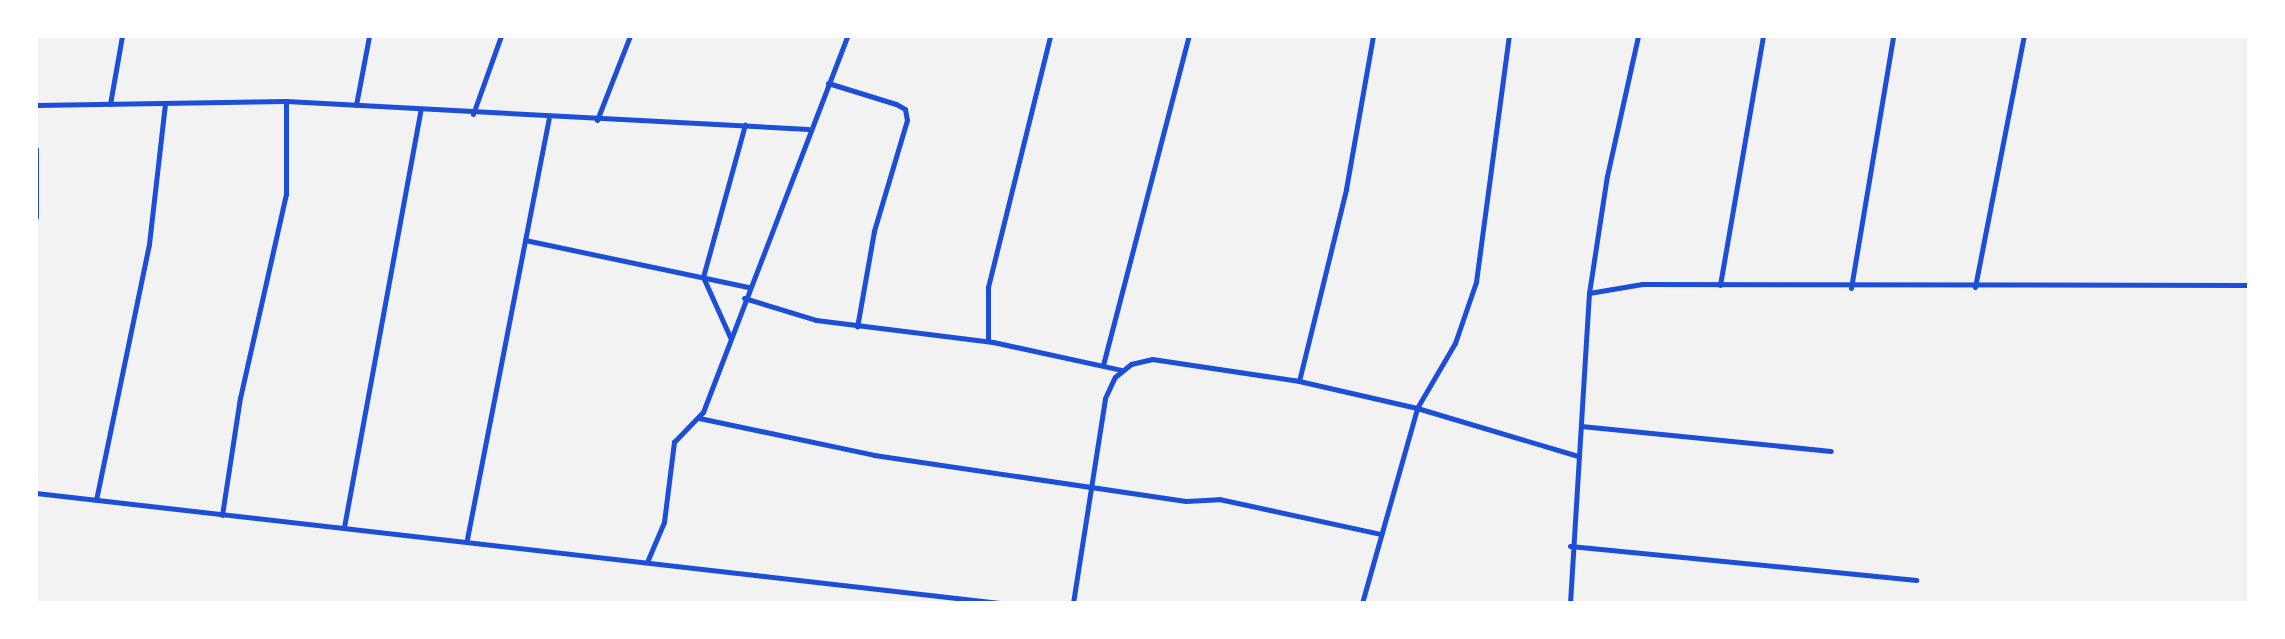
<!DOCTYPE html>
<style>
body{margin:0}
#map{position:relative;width:2285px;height:639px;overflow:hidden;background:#f2f2f2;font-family:"Alegreya Sans",sans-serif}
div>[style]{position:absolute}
.minor>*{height:5px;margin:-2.5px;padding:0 2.5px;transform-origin:2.5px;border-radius:2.5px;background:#1d4ed8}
span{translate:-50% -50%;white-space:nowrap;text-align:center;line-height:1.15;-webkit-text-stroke:7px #fff;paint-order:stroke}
.frame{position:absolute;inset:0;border:38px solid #fff;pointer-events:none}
</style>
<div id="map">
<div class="minor">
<div style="left:828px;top:83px;width:71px;rotate:17.2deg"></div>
<div style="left:896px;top:104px;width:10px;rotate:29deg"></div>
<div style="left:905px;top:109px;width:11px;rotate:80deg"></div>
<div style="left:907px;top:120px;width:116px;rotate:106.6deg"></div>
<div style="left:874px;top:231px;width:97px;rotate:100deg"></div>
<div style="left:110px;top:104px;width:69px;rotate:-80deg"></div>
<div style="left:36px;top:105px;width:250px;rotate:-0.9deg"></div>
<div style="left:286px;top:101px;width:523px;rotate:3.07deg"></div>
<div style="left:356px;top:105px;width:70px;rotate:-79.3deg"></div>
<div style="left:473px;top:114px;width:83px;rotate:-70.3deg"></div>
<div style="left:597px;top:120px;width:90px;rotate:-68.6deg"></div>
<div style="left:36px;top:149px;width:68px;rotate:90deg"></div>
<div style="left:525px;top:240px;width:228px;rotate:11.9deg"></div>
<div style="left:1720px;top:285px;width:253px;rotate:-80.2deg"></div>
<div style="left:1975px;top:287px;width:256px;rotate:-79deg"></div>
<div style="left:1851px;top:288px;width:255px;rotate:-80.5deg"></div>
<div style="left:1589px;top:293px;width:118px;rotate:-81.3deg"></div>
<div style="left:1607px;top:176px;width:143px;rotate:-77.5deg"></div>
<div style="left:744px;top:298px;width:75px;rotate:17deg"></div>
<div style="left:816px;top:320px;width:178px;rotate:7.1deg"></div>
<div style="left:993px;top:342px;width:131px;rotate:12.3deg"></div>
<div style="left:730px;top:337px;width:66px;rotate:-114.2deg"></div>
<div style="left:703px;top:277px;width:158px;rotate:-74.6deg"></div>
<div style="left:988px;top:341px;width:54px;rotate:-90deg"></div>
<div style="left:988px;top:287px;width:259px;rotate:-76.1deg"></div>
<div style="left:1103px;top:365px;width:340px;rotate:-75.4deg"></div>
<div style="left:1299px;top:381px;width:198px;rotate:-76.2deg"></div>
<div style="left:1346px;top:189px;width:155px;rotate:-80deg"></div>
<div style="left:699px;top:418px;width:179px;rotate:11.9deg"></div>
<div style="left:874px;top:455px;width:315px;rotate:8.4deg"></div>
<div style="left:1186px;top:501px;width:33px;rotate:-3deg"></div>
<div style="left:1219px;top:499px;width:166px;rotate:12.2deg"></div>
<div style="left:1581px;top:426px;width:251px;rotate:5.7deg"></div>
<div style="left:36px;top:493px;width:970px;rotate:6.51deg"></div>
<div style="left:96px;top:500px;width:261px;rotate:-78.3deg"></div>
<div style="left:149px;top:244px;width:141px;rotate:-83.5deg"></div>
<div style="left:222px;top:515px;width:118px;rotate:-81.3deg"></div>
<div style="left:240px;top:398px;width:209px;rotate:-77.3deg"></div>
<div style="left:286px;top:194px;width:93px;rotate:-90deg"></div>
<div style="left:344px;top:527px;width:423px;rotate:-79.6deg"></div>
<div style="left:467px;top:539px;width:428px;rotate:-79deg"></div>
<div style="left:1570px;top:546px;width:348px;rotate:5.6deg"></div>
<div style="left:647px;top:562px;width:43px;rotate:-67deg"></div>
<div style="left:664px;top:522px;width:81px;rotate:-82.9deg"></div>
<div style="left:674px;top:442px;width:42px;rotate:-46deg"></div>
<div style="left:703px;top:412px;width:403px;rotate:-69deg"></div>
<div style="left:1073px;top:603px;width:207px;rotate:-81.1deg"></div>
<div style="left:1105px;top:398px;width:23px;rotate:-65deg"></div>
<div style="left:1115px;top:377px;width:21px;rotate:-39deg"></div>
<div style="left:1131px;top:364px;width:22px;rotate:-13deg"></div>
<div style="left:1152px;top:359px;width:149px;rotate:8.5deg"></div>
<div style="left:1299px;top:381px;width:121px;rotate:12.9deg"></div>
<div style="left:1417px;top:408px;width:168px;rotate:16.6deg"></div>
<div style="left:1362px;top:603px;width:203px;rotate:-74.2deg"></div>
<div style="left:1417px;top:408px;width:75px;rotate:-59.7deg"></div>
<div style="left:1455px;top:343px;width:65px;rotate:-71deg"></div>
<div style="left:1476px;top:282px;width:248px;rotate:-82.4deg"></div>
<div style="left:1570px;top:603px;width:311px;rotate:-86.5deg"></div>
<div style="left:1589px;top:293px;width:54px;rotate:-9.6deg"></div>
<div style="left:1642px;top:284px;width:607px;rotate:0.09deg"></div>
</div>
<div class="frame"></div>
</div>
